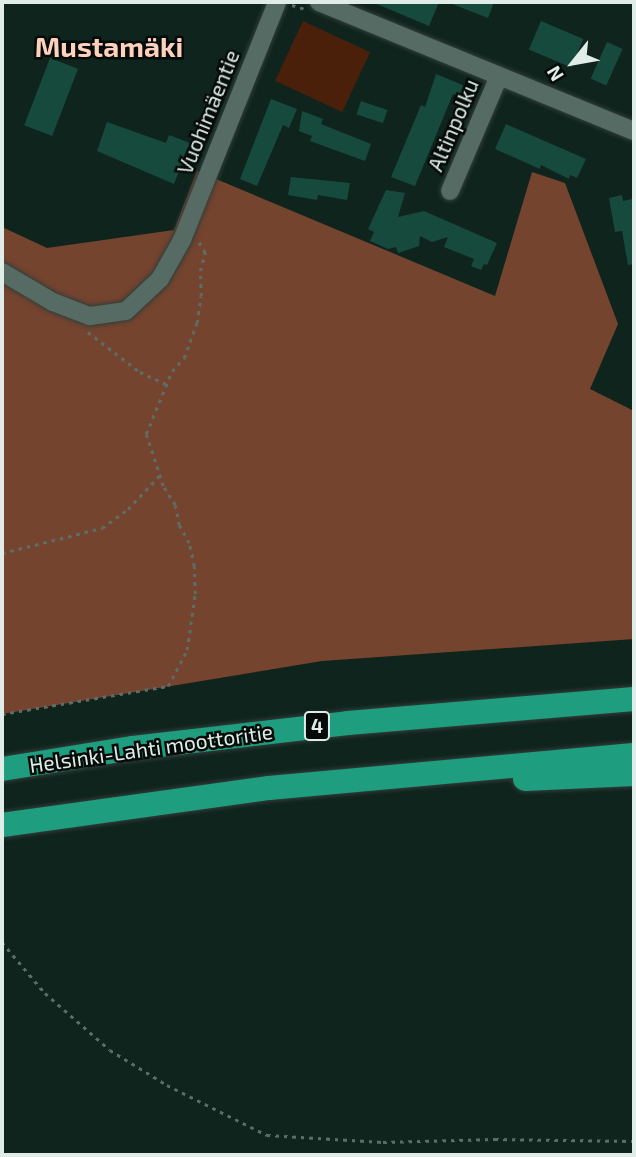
<!DOCTYPE html>
<meta charset="utf-8">
<style>
body{margin:0}
#map{position:relative;width:636px;height:1157px;overflow:hidden;background:#10241e;font-family:"Exo 2",sans-serif}
div>[style]{position:absolute}
.green>*{inset:0;background:#4b200b;transform-origin:0 0}
.forest>*{inset:0;background:#75442f}
.building>*{inset:0;background:#164a3c;transform-origin:0 0}
.path>*{height:2.5px;margin-top:-1.25px;transform-origin:0;background:repeating-linear-gradient(90deg,#5c6d67 0 3.5px,transparent 0 8.5px)}
.roads{filter:drop-shadow(0 0 2px #313e39) drop-shadow(0 0 2px #313e39)}
.minor>*{height:18px;margin:-9px;padding:0 9px;transform-origin:9px;border-radius:9px;background:#556b63}
.highway>*{height:24px;margin:-12px;padding:0 12px;transform-origin:12px;border-radius:12px;background:#1e9e7f}
span{translate:-50% -50%;white-space:nowrap;text-align:center;line-height:1.15;-webkit-text-stroke:5px #040b08;paint-order:stroke}
.shield-label span{padding:2px 5px;background:#040b08;border:2px solid;border-radius:5px;-webkit-text-stroke-width:0}
.shield-label{font-size:19px;color:#e0ece8;font-weight:700}
.street-label{font-size:21px;color:#e0ece8}
.district-label{font-size:28px;color:#ffd0bc;font-weight:700}
.frame{position:absolute;inset:0;border:4px solid #e0ece8;pointer-events:none}
.north{position:absolute;left:538px;top:28px;width:70px;height:70px;-webkit-text-stroke:5px #040b08;paint-order:stroke;rotate:239deg;font-size:19px;font-weight:700;line-height:28px;text-align:center;color:#e0ece8}
.north::after{content:'';display:block;margin:auto;width:24px;height:32px;background:#e0ece8;clip-path:polygon(50% 0,100% 100%,50% 72%,0 100%)}
</style>
<div id="map">
<div class="green">
<div style="left:303px;top:21px;width:74px;height:66px;rotate:25deg"></div>
</div>
<div class="forest">
<div style="clip-path:polygon(197px 171px,495px 296px,532px 172px,565px 183px,618px 324px,590px 389px,634px 411px,634px 639px,322px 661px,2px 714px,2px 227px,47px 248px,174px 230px)"></div>
</div>
<div class="building">
<div style="clip-path:polygon(372px 2px,439px 2px,429px 26px)"></div>
<div style="clip-path:polygon(447px 2px,494px 2px,488px 18px)"></div>
<div style="left:541px;top:21px;width:46px;height:31px;rotate:23deg"></div>
<div style="left:607px;top:42px;width:17px;height:40px;rotate:24deg"></div>
<div style="left:50px;top:58px;width:30px;height:72px;rotate:21deg"></div>
<div style="clip-path:polygon(436px 74px,465px 86px,460px 97px,453px 94px,415px 186px,391px 177px,421px 105px,425px 107px)"></div>
<div style="clip-path:polygon(271px 99px,297px 109px,289px 128px,283px 125px,257px 186px,240px 179px)"></div>
<div style="left:361px;top:101px;width:28px;height:14px;rotate:19deg"></div>
<div style="clip-path:polygon(302px 111px,323px 119px,321px 124px,371px 144px,365px 161px,310px 141px,312px 136px,299px 131px)"></div>
<div style="clip-path:polygon(107px 122px,166px 143px,169px 135px,190px 143px,174px 184px,97px 151px)"></div>
<div style="clip-path:polygon(506px 124px,586px 159px,577px 178px,570px 175px,569px 179px,541px 165px,540px 169px,495px 149px)"></div>
<div style="clip-path:polygon(291px 177px,350px 183px,347px 200px,318px 195px,317px 200px,288px 195px)"></div>
<div style="clip-path:polygon(386px 190px,405px 193px,398px 217px,424px 211px,497px 243px,487px 265px,484px 264px,481px 270px,471px 266px,474px 259px,444px 247px,448px 237px,432px 242px,420px 236px,419px 246px,398px 253px,396px 247px,388px 249px,370px 241px,374px 232px,368px 229px)"></div>
<div style="clip-path:polygon(622px 195px,623px 201px,632px 199px,634px 213px,634px 264px,628px 265px,622px 231px,615px 232px,609px 198px)"></div>
</div>
<div class="path">
<div style="left:292px;top:5px;width:14px;rotate:17deg"></div>
<div style="left:88px;top:332px;width:66px;rotate:37.6deg"></div>
<div style="left:140px;top:372px;width:29px;rotate:25deg"></div>
<div style="left:2px;top:553px;width:103px;rotate:-14deg"></div>
<div style="left:102px;top:528px;width:32px;rotate:-36deg"></div>
<div style="left:128px;top:509px;width:45px;rotate:-46.8deg"></div>
<div style="left:2px;top:714px;width:168px;rotate:-9.6deg"></div>
<div style="left:168px;top:686px;width:41px;rotate:-62.2deg"></div>
<div style="left:187px;top:650px;width:57px;rotate:-81.9deg"></div>
<div style="left:195px;top:594px;width:28px;rotate:-92deg"></div>
<div style="left:194px;top:566px;width:24px;rotate:-102deg"></div>
<div style="left:189px;top:543px;width:21px;rotate:-119deg"></div>
<div style="left:179px;top:525px;width:20px;rotate:-101deg"></div>
<div style="left:175px;top:505px;width:22px;rotate:-122deg"></div>
<div style="left:163px;top:486px;width:55px;rotate:-108.1deg"></div>
<div style="left:146px;top:434px;width:68px;rotate:-67.6deg"></div>
<div style="left:172px;top:371px;width:18px;rotate:-47deg"></div>
<div style="left:184px;top:358px;width:37px;rotate:-70deg"></div>
<div style="left:197px;top:323px;width:27px;rotate:-82deg"></div>
<div style="left:201px;top:296px;width:25px;rotate:-92deg"></div>
<div style="left:200px;top:271px;width:19px;rotate:-74deg"></div>
<div style="left:205px;top:253px;width:14px;rotate:-120deg"></div>
<div style="left:2px;top:942px;width:67px;rotate:49.9deg"></div>
<div style="left:45px;top:993px;width:86px;rotate:41.2deg"></div>
<div style="left:110px;top:1050px;width:67px;rotate:31.6deg"></div>
<div style="left:167px;top:1085px;width:112px;rotate:26.6deg"></div>
<div style="left:267px;top:1135px;width:116px;rotate:3.5deg"></div>
<div style="left:383px;top:1142px;width:112px;rotate:-1.5deg"></div>
<div style="left:495px;top:1139px;width:139px;rotate:0.8deg"></div>
</div>
<div class="roads">
<div class="minor">
<div style="left:319px;top:2px;width:340px;rotate:22.3deg"></div>
<div style="left:450px;top:191px;width:125px;rotate:-66.9deg"></div>
<div style="left:2px;top:272px;width:59px;rotate:30.5deg"></div>
<div style="left:53px;top:302px;width:40px;rotate:21deg"></div>
<div style="left:90px;top:316px;width:36px;rotate:-8deg"></div>
<div style="left:126px;top:311px;width:47px;rotate:-43.3deg"></div>
<div style="left:160px;top:279px;width:45px;rotate:-60.6deg"></div>
<div style="left:182px;top:240px;width:256px;rotate:-68.2deg"></div>
</div>
<div class="highway">
<div style="left:2px;top:769px;width:133px;rotate:-9.1deg"></div>
<div style="left:133px;top:748px;width:216px;rotate:-6.6deg"></div>
<div style="left:348px;top:723px;width:287px;rotate:-4.8deg"></div>
<div style="left:525px;top:779px;width:109px;rotate:-2.6deg"></div>
<div style="left:2px;top:825px;width:270px;rotate:-7.9deg"></div>
<div style="left:269px;top:788px;width:366px;rotate:-5.2deg"></div>
</div>
</div>
<div class="shield-label">
<span style="left:317px;top:726px">4</span>
</div>
<div class="street-label">
<span style="left:208px;top:112px;rotate:-68deg">Vuohimäentie</span>
<span style="left:453px;top:125px;rotate:-67deg">Altinpolku</span>
<span style="left:151px;top:748px;rotate:-8deg">Helsinki-Lahti moottoritie</span>
</div>
<div class="district-label">
<span style="left:109px;top:46px">Mustamäki</span>
</div>
<div class="frame"></div>
<div class="north">N</div>
</div>
